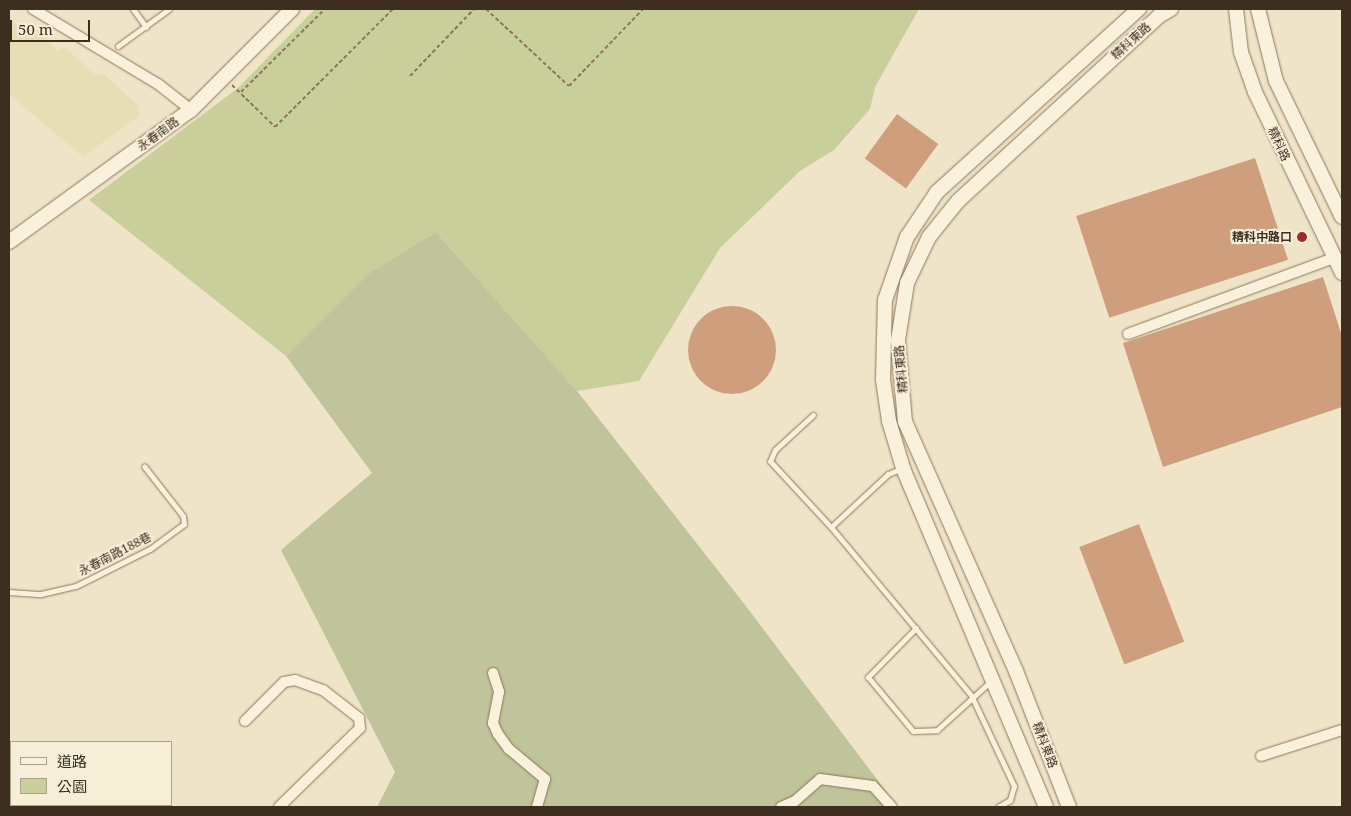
<!DOCTYPE html>
<meta charset="utf-8">
<style>
body{margin:0}
#map{position:relative;width:1351px;height:816px;overflow:hidden;background:#f0e4c8;font-family:"Noto Serif","Noto Sans TC",serif}
div>[style]{position:absolute}
.farmland>*{inset:0;background:#e6deb5}
.green>*{inset:0;background:#c9cf9b}
.cemetery>*{inset:0;background:#bfc49a}
.building>*{inset:0;background:#cf9f7d;transform-origin:0 0}
.round{border-radius:50%}
.path>*{height:2px;margin-top:-1px;transform-origin:0;background:repeating-linear-gradient(90deg,#8d765c 0 4px,transparent 0 6.5px)}
.roads{filter:drop-shadow(0 0 1px #8d765c) drop-shadow(0 0 1px #8d765c)}
.lane>*{height:5px;margin:-2.5px;padding:0 2.5px;transform-origin:2.5px;border-radius:2.5px;background:#faf1dc}
.street>*{height:10px;margin:-5px;padding:0 5px;transform-origin:5px;border-radius:5px;background:#faf1dc}
.secondary>*{height:14px;margin:-7px;padding:0 7px;transform-origin:7px;border-radius:7px;background:#faf1dc}
.dots>*{width:14px;height:14px;translate:-50% -50%;box-sizing:border-box;border:2px solid #f7eed8;border-radius:50%}
span{translate:-50% -50%;white-space:nowrap;text-align:center;line-height:1.15;-webkit-text-stroke:4px #f7eed8;paint-order:stroke}
.street-label{font-size:12px;color:#3d2e20}
.poi-label{font-size:12px;color:#3d2e20;font-weight:700}
.right{translate:-100% -50%;text-align:right}
.frame{position:absolute;inset:0;border:10px solid #3d2e20;pointer-events:none}
.legend{position:absolute;left:10px;top:741px;width:162px;height:65px;box-sizing:border-box;background:#f7eed8;border:1px solid #ada18e;margin:0;padding:6px 9px;list-style:none;font-size:15px;color:#3d2e20}
.legend li{display:flex;align-items:center;gap:10px;height:25px}
.legend b{width:25px;border:1px solid #ada18e}
.scale{position:absolute;left:10px;top:20px;width:80px;height:22px;box-sizing:border-box;border:2px solid #3d2e20;border-top:0;padding-left:6px;font-size:15px;line-height:18px;white-space:nowrap;color:#3d2e20;-webkit-text-stroke:4px #f7eed8;paint-order:stroke}
</style>
<div id="map">
<div class="farmland">
<div style="clip-path:polygon(9px 19px,24px 30px,30px 24px,58px 51px,64px 47px,96px 75px,103px 73px,138px 106px,139px 116px,83px 157px,9px 94px)"></div>
</div>
<div class="green">
<div style="clip-path:polygon(315px 9px,919px 9px,875px 87px,870px 109px,834px 150px,800px 171px,720px 248px,639px 381px,577px 391px,436px 232px,369px 273px,286px 356px,89px 200px,238px 88px)"></div>
</div>
<div class="cemetery">
<div style="clip-path:polygon(436px 232px,577px 391px,742px 601px,898px 807px,377px 807px,395px 772px,281px 550px,372px 473px,286px 356px,369px 273px)"></div>
</div>
<div class="building">
<div style="left:897px;top:114px;width:51px;height:55px;rotate:36deg"></div>
<div style="left:1255px;top:158px;width:107px;height:188px;rotate:72deg"></div>
<div style="clip-path:polygon(1323px 277px,1342px 336px,1342px 407px,1163px 467px,1123px 343px)"></div>
<div class="round" style="left:688px;top:306px;width:88px;height:88px"></div>
<div style="left:1139px;top:524px;width:126px;height:64px;rotate:69deg"></div>
</div>
<div class="path">
<div style="left:486px;top:9px;width:113px;rotate:42.9deg"></div>
<div style="left:569px;top:86px;width:107px;rotate:-46.1deg"></div>
<div style="left:410px;top:76px;width:93px;rotate:-46.3deg"></div>
<div style="left:232px;top:85px;width:60px;rotate:44.3deg"></div>
<div style="left:275px;top:127px;width:167px;rotate:-45deg"></div>
<div style="left:241px;top:92px;width:118px;rotate:-44.7deg"></div>
</div>
<div class="roads">
<div class="lane">
<div style="left:133px;top:9px;width:22px;rotate:54deg"></div>
<div style="left:118px;top:46px;width:63px;rotate:-36deg"></div>
<div style="left:813px;top:415px;width:52px;rotate:137.4deg"></div>
<div style="left:775px;top:450px;width:12px;rotate:114deg"></div>
<div style="left:770px;top:461px;width:90px;rotate:47.3deg"></div>
<div style="left:831px;top:527px;width:219px;rotate:50.2deg"></div>
<div style="left:971px;top:695px;width:101px;rotate:64.7deg"></div>
<div style="left:1014px;top:786px;width:15px;rotate:106deg"></div>
<div style="left:1010px;top:800px;width:14px;rotate:150deg"></div>
<div style="left:831px;top:527px;width:78px;rotate:-42.9deg"></div>
<div style="left:888px;top:474px;width:16px;rotate:-22deg"></div>
<div style="left:9px;top:592px;width:32px;rotate:4deg"></div>
<div style="left:41px;top:594px;width:36px;rotate:-13deg"></div>
<div style="left:76px;top:586px;width:83px;rotate:-26.6deg"></div>
<div style="left:150px;top:549px;width:42px;rotate:-36.3deg"></div>
<div style="left:184px;top:524px;width:8px;rotate:-97deg"></div>
<div style="left:183px;top:516px;width:63px;rotate:-128deg"></div>
<div style="left:916px;top:628px;width:69px;rotate:134.4deg"></div>
<div style="left:868px;top:677px;width:70px;rotate:50.2deg"></div>
<div style="left:913px;top:731px;width:24px;rotate:-2deg"></div>
<div style="left:937px;top:730px;width:73px;rotate:-42.2deg"></div>
</div>
<div class="street">
<div style="left:33px;top:9px;width:146px;rotate:31deg"></div>
<div style="left:158px;top:84px;width:42px;rotate:38.2deg"></div>
<div style="left:1128px;top:334px;width:220px;rotate:-20.3deg"></div>
<div style="left:493px;top:673px;width:20px;rotate:72deg"></div>
<div style="left:499px;top:692px;width:32px;rotate:101deg"></div>
<div style="left:493px;top:723px;width:12px;rotate:66deg"></div>
<div style="left:498px;top:734px;width:19px;rotate:54deg"></div>
<div style="left:509px;top:749px;width:47px;rotate:39.8deg"></div>
<div style="left:545px;top:779px;width:29px;rotate:106deg"></div>
<div style="left:245px;top:721px;width:55px;rotate:-45deg"></div>
<div style="left:284px;top:682px;width:11px;rotate:-10deg"></div>
<div style="left:295px;top:680px;width:30px;rotate:20deg"></div>
<div style="left:323px;top:690px;width:46px;rotate:37.9deg"></div>
<div style="left:359px;top:718px;width:10px;rotate:84deg"></div>
<div style="left:360px;top:728px;width:113px;rotate:135.7deg"></div>
<div style="left:1261px;top:756px;width:85px;rotate:-17.8deg"></div>
<div style="left:781px;top:807px;width:15px;rotate:-23deg"></div>
<div style="left:795px;top:801px;width:33px;rotate:-41deg"></div>
<div style="left:820px;top:779px;width:53px;rotate:7.5deg"></div>
<div style="left:873px;top:786px;width:28px;rotate:48deg"></div>
</div>
<div class="secondary">
<div style="left:1236px;top:9px;width:43px;rotate:83.4deg"></div>
<div style="left:1241px;top:52px;width:42px;rotate:70.7deg"></div>
<div style="left:1255px;top:92px;width:201px;rotate:64.3deg"></div>
<div style="left:1258px;top:9px;width:74px;rotate:76deg"></div>
<div style="left:1276px;top:81px;width:151px;rotate:64.1deg"></div>
<div style="left:9px;top:242px;width:225px;rotate:-36deg"></div>
<div style="left:191px;top:110px;width:143px;rotate:-45deg"></div>
<div style="left:1046px;top:807px;width:368px;rotate:-112.9deg"></div>
<div style="left:903px;top:468px;width:49px;rotate:-106.6deg"></div>
<div style="left:889px;top:421px;width:41px;rotate:-98.3deg"></div>
<div style="left:883px;top:380px;width:80px;rotate:-88.6deg"></div>
<div style="left:885px;top:300px;width:67px;rotate:-70.8deg"></div>
<div style="left:907px;top:237px;width:54px;rotate:-56.3deg"></div>
<div style="left:937px;top:192px;width:273px;rotate:-42.2deg"></div>
<div style="left:1069px;top:807px;width:146px;rotate:-111.3deg"></div>
<div style="left:1016px;top:671px;width:273px;rotate:-114deg"></div>
<div style="left:905px;top:422px;width:82px;rotate:-94.9deg"></div>
<div style="left:898px;top:340px;width:58px;rotate:-81deg"></div>
<div style="left:907px;top:283px;width:51px;rotate:-64.4deg"></div>
<div style="left:929px;top:237px;width:46px;rotate:-51.1deg"></div>
<div style="left:958px;top:201px;width:273px;rotate:-42.6deg"></div>
<div style="left:1159px;top:16px;width:14px;rotate:-30deg"></div>
</div>
</div>
<div class="dots">
<div style="left:1302px;top:237px;background:#9e2a2b"></div>
</div>
<div class="street-label">
<span style="left:1131px;top:41px;rotate:-42deg">精科東路</span>
<span style="left:158px;top:134px;rotate:-36deg">永春南路</span>
<span style="left:1279px;top:144px;rotate:65deg">精科路</span>
<span style="left:901px;top:369px;rotate:-95deg">精科東路</span>
<span style="left:115px;top:554px;rotate:-27deg">永春南路188巷</span>
<span style="left:1045px;top:745px;rotate:69deg">精科東路</span>
</div>
<div class="poi-label">
<span class="right" style="left:1292px;top:237px">精科中路口</span>
</div>
<div class="frame"></div>
<ul class="legend">
<li><b style="height:6px;background:#faf1dc"></b>道路</li>
<li><b style="height:14px;background:#c9cf9b"></b>公園</li>
</ul>
<div class="scale">50 m</div>
</div>
